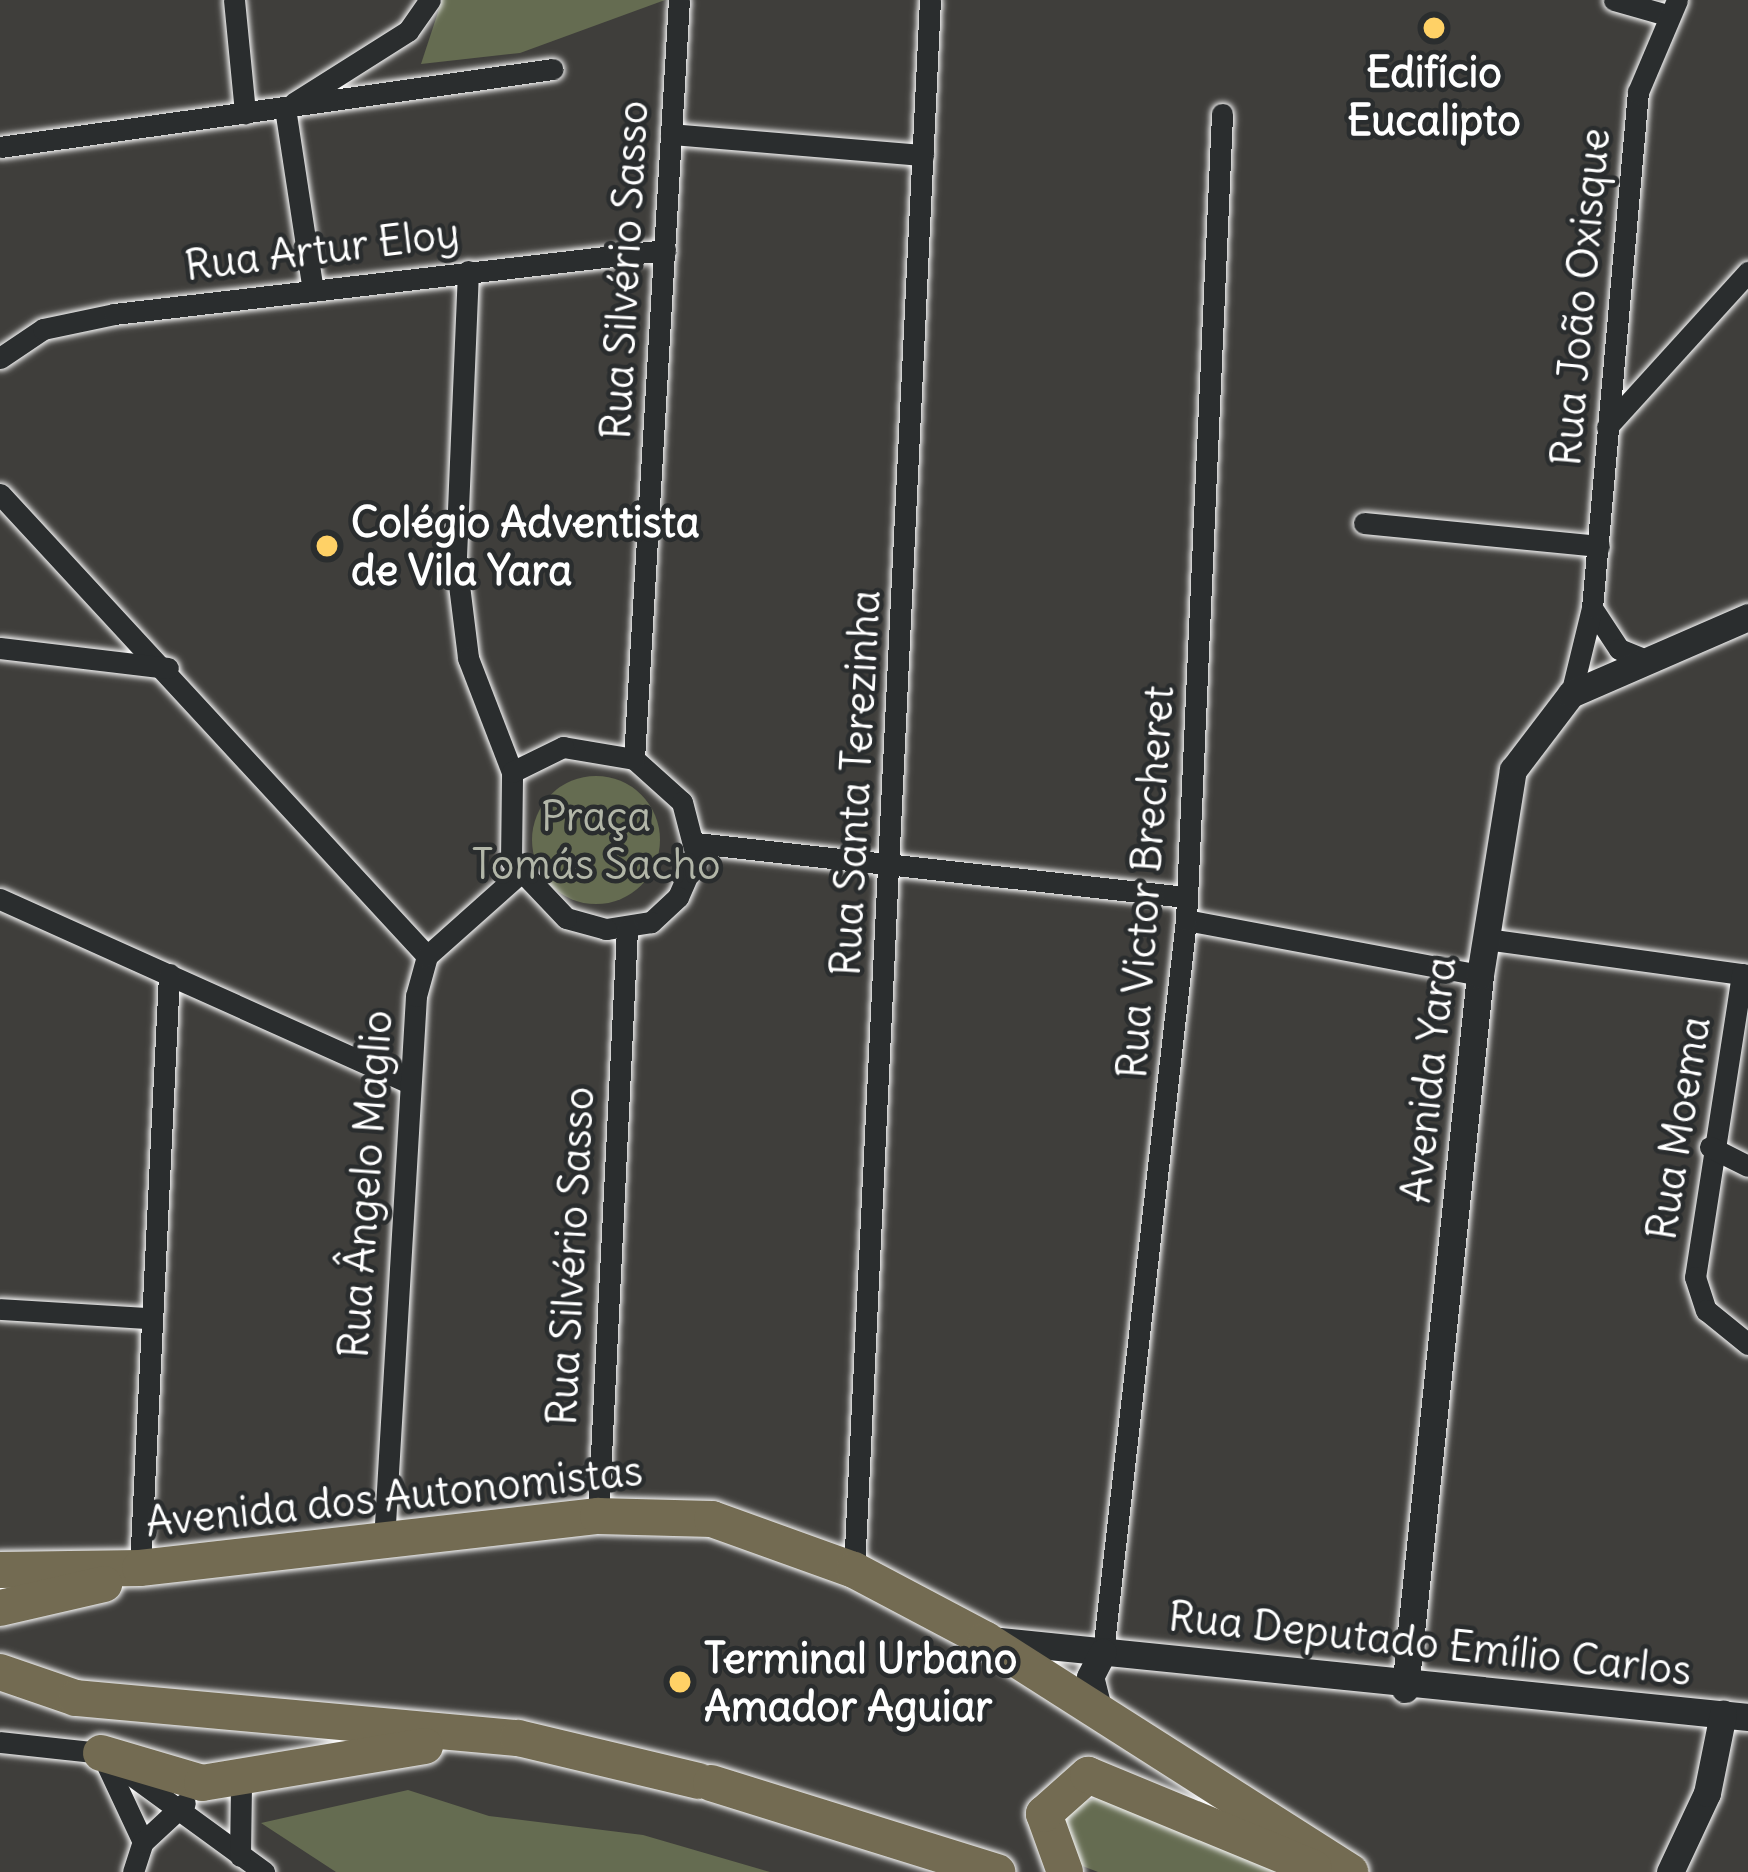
<!DOCTYPE html>
<meta charset="utf-8">
<style>
body{margin:0}
#map{position:relative;width:1748px;height:1872px;overflow:hidden;background:#3f3e3b;font-family:Delius,sans-serif}
div>[style]{position:absolute}
.green>*{inset:0;background:#656c51}
.round{border-radius:50%}
.roads{filter:drop-shadow(0 0 3px #fff) drop-shadow(0 0 3px #fff)}
.minor>*{height:21px;margin:-10.5px;padding:0 10.5px;transform-origin:10.5px;border-radius:10.5px;background:#2a2d2e}
.tertiary>*{height:27px;margin:-13.5px;padding:0 13.5px;transform-origin:13.5px;border-radius:13.5px;background:#2a2d2e}
.primary>*{height:36px;margin:-18px;padding:0 18px;transform-origin:18px;border-radius:18px;background:#736b52}
.dots>*{width:33px;height:33px;translate:-50% -50%;box-sizing:border-box;border:6px solid #2a2d2e;border-radius:50%}
span{translate:-50% -50%;white-space:nowrap;text-align:center;line-height:1.15;-webkit-text-stroke:9px #2a2d2e;paint-order:stroke}
.poi-label{font-size:42px;color:#fff;font-weight:700}
.left{translate:0 -50%;text-align:left}
.street-label{font-size:42px;color:#fff}
.park-label{font-size:42px;color:#b2b6a8}
</style>
<div id="map">
<div class="green">
<div style="clip-path:polygon(442px 0,665px 0,520px 53px,421px 64px)"></div>
<div class="round" style="left:532px;top:776px;width:128px;height:128px"></div>
<div style="clip-path:polygon(408px 1790px,489px 1816px,643px 1835px,770px 1872px,336px 1872px,261px 1823px)"></div>
<div style="clip-path:polygon(1104px 1796px,1285px 1872px,1098px 1872px,1072px 1862px,1059px 1824px,1073px 1805px)"></div>
</div>
<div class="roads">
<div class="minor">
<div style="left:234px;top:0;width:114px;rotate:84.4deg"></div>
<div style="left:1614px;top:0;width:55px;rotate:15.8deg"></div>
<div style="left:294px;top:103px;width:135px;rotate:-32.3deg"></div>
<div style="left:408px;top:31px;width:38px;rotate:-55deg"></div>
<div style="left:285px;top:108px;width:184px;rotate:81.3deg"></div>
<div style="left:671px;top:134px;width:253px;rotate:4.8deg"></div>
<div style="left:0;top:147px;width:558px;rotate:-8.03deg"></div>
<div style="left:468px;top:271px;width:290px;rotate:92.4deg"></div>
<div style="left:456px;top:561px;width:98px;rotate:82.9deg"></div>
<div style="left:468px;top:658px;width:122px;rotate:68.9deg"></div>
<div style="left:0;top:358px;width:52px;rotate:-34deg"></div>
<div style="left:43px;top:329px;width:73px;rotate:-11.9deg"></div>
<div style="left:114px;top:314px;width:555px;rotate:-6.63deg"></div>
<div style="left:1607px;top:427px;width:210px;rotate:-47.7deg"></div>
<div style="left:0;top:494px;width:629px;rotate:47.25deg"></div>
<div style="left:1364px;top:523px;width:236px;rotate:5.6deg"></div>
<div style="left:1592px;top:608px;width:49px;rotate:56.6deg"></div>
<div style="left:1619px;top:649px;width:31px;rotate:22deg"></div>
<div style="left:0;top:648px;width:169px;rotate:6.8deg"></div>
<div style="left:1571px;top:694px;width:89px;rotate:-76.3deg"></div>
<div style="left:1592px;top:608px;width:518px;rotate:-84.91deg"></div>
<div style="left:1638px;top:92px;width:100px;rotate:-67deg"></div>
<div style="left:563px;top:747px;width:72px;rotate:9.6deg"></div>
<div style="left:634px;top:759px;width:64px;rotate:41.9deg"></div>
<div style="left:682px;top:802px;width:56px;rotate:75.5deg"></div>
<div style="left:696px;top:856px;width:45px;rotate:113.7deg"></div>
<div style="left:678px;top:897px;width:37px;rotate:137deg"></div>
<div style="left:651px;top:922px;width:46px;rotate:171.2deg"></div>
<div style="left:606px;top:929px;width:41px;rotate:-164.6deg"></div>
<div style="left:566px;top:918px;width:80px;rotate:-133.5deg"></div>
<div style="left:511px;top:860px;width:88px;rotate:-89.3deg"></div>
<div style="left:512px;top:772px;width:57px;rotate:-26.1deg"></div>
<div style="left:634px;top:759px;width:760px;rotate:-86.61deg"></div>
<div style="left:696px;top:843px;width:492px;rotate:6.3deg"></div>
<div style="left:0;top:899px;width:444px;rotate:24.2deg"></div>
<div style="left:1186px;top:920px;width:299px;rotate:10.6deg"></div>
<div style="left:1486px;top:939px;width:264px;rotate:7.8deg"></div>
<div style="left:1742px;top:974px;width:307px;rotate:98.8deg"></div>
<div style="left:1695px;top:1277px;width:35px;rotate:72deg"></div>
<div style="left:1706px;top:1310px;width:54px;rotate:39deg"></div>
<div style="left:1710px;top:1147px;width:42px;rotate:26.6deg"></div>
<div style="left:0;top:1309px;width:148px;rotate:3.5deg"></div>
<div style="left:598px;top:1516px;width:588px;rotate:-87.17deg"></div>
<div style="left:384px;top:1541px;width:546px;rotate:-86.64deg"></div>
<div style="left:416px;top:996px;width:41px;rotate:-74.6deg"></div>
<div style="left:427px;top:956px;width:122px;rotate:-41.7deg"></div>
<div style="left:140px;top:1568px;width:595px;rotate:-87.2deg"></div>
<div style="left:854px;top:1570px;width:1572px;rotate:-87.23deg"></div>
<div style="left:1103px;top:1652px;width:737px;rotate:-83.53deg"></div>
<div style="left:1186px;top:920px;width:807px;rotate:-87.44deg"></div>
<div style="left:0;top:1742px;width:102px;rotate:6.2deg"></div>
<div style="left:101px;top:1753px;width:202px;rotate:36.1deg"></div>
<div style="left:105px;top:1761px;width:89px;rotate:64.9deg"></div>
<div style="left:240px;top:1856px;width:75px;rotate:-89.2deg"></div>
<div style="left:133px;top:1872px;width:32px;rotate:-72deg"></div>
<div style="left:143px;top:1842px;width:57px;rotate:-42.9deg"></div>
</div>
<div class="tertiary">
<div style="left:990px;top:1640px;width:762px;rotate:5.8deg"></div>
<div style="left:1405px;top:1689px;width:718px;rotate:-84deg"></div>
<div style="left:1480px;top:975px;width:208px;rotate:-80.9deg"></div>
<div style="left:1513px;top:770px;width:96px;rotate:-52.7deg"></div>
<div style="left:1571px;top:694px;width:193px;rotate:-23.5deg"></div>
<div style="left:1098px;top:1708px;width:32px;rotate:-104deg"></div>
<div style="left:1090px;top:1677px;width:28px;rotate:-63deg"></div>
<div style="left:1670px;top:1872px;width:87px;rotate:-64.9deg"></div>
<div style="left:1707px;top:1793px;width:81px;rotate:-78.6deg"></div>
</div>
<div class="primary">
<div style="left:0;top:1570px;width:140px;rotate:-0.8deg"></div>
<div style="left:140px;top:1568px;width:461px;rotate:-6.5deg"></div>
<div style="left:598px;top:1516px;width:114px;rotate:1.5deg"></div>
<div style="left:712px;top:1519px;width:151px;rotate:19.8deg"></div>
<div style="left:854px;top:1570px;width:149px;rotate:27.9deg"></div>
<div style="left:986px;top:1640px;width:432px;rotate:32.5deg"></div>
<div style="left:0;top:1608px;width:107px;rotate:-13deg"></div>
<div style="left:0;top:1672px;width:80px;rotate:18.9deg"></div>
<div style="left:76px;top:1698px;width:444px;rotate:5.2deg"></div>
<div style="left:518px;top:1738px;width:185px;rotate:13.4deg"></div>
<div style="left:101px;top:1753px;width:105px;rotate:16.5deg"></div>
<div style="left:202px;top:1783px;width:226px;rotate:-9.4deg"></div>
<div style="left:711px;top:1783px;width:300px;rotate:17.3deg"></div>
<div style="left:1065px;top:1872px;width:62px;rotate:-109.9deg"></div>
<div style="left:1044px;top:1814px;width:59px;rotate:-41.6deg"></div>
<div style="left:1088px;top:1775px;width:244px;rotate:22.4deg"></div>
</div>
</div>
<div class="dots">
<div style="left:1434px;top:28px;background:#ffd166"></div>
<div style="left:327px;top:546px;background:#ffd166"></div>
<div style="left:680px;top:1682px;background:#ffd166"></div>
</div>
<div class="poi-label">
<span style="left:1434px;top:96px">Edifício<br>Eucalipto</span>
<span class="left" style="left:351px;top:546px">Colégio Adventista<br>de Vila Yara</span>
<span class="left" style="left:704px;top:1682px">Terminal Urbano<br>Amador Aguiar</span>
</div>
<div class="street-label">
<span style="left:322px;top:249px;rotate:-7deg">Rua Artur Eloy</span>
<span style="left:624px;top:270px;rotate:-87deg">Rua Silvério Sasso</span>
<span style="left:1580px;top:297px;rotate:-85deg">Rua João Oxisque</span>
<span style="left:855px;top:783px;rotate:-87deg">Rua Santa Terezinha</span>
<span style="left:1145px;top:882px;rotate:-86deg">Rua Victor Brecheret</span>
<span style="left:1428px;top:1080px;rotate:-84deg">Avenida Yara</span>
<span style="left:1678px;top:1128px;rotate:-81deg">Rua Moema</span>
<span style="left:365px;top:1184px;rotate:-86deg">Rua Ângelo Maglio</span>
<span style="left:570px;top:1256px;rotate:-87deg">Rua Silvério Sasso</span>
<span style="left:394px;top:1496px;rotate:-6deg">Avenida dos Autonomistas</span>
<span style="left:1430px;top:1643px;rotate:6deg">Rua Deputado Emílio Carlos</span>
</div>
<div class="park-label">
<span style="left:596px;top:840px">Praça<br>Tomás Sacho</span>
</div>
</div>
